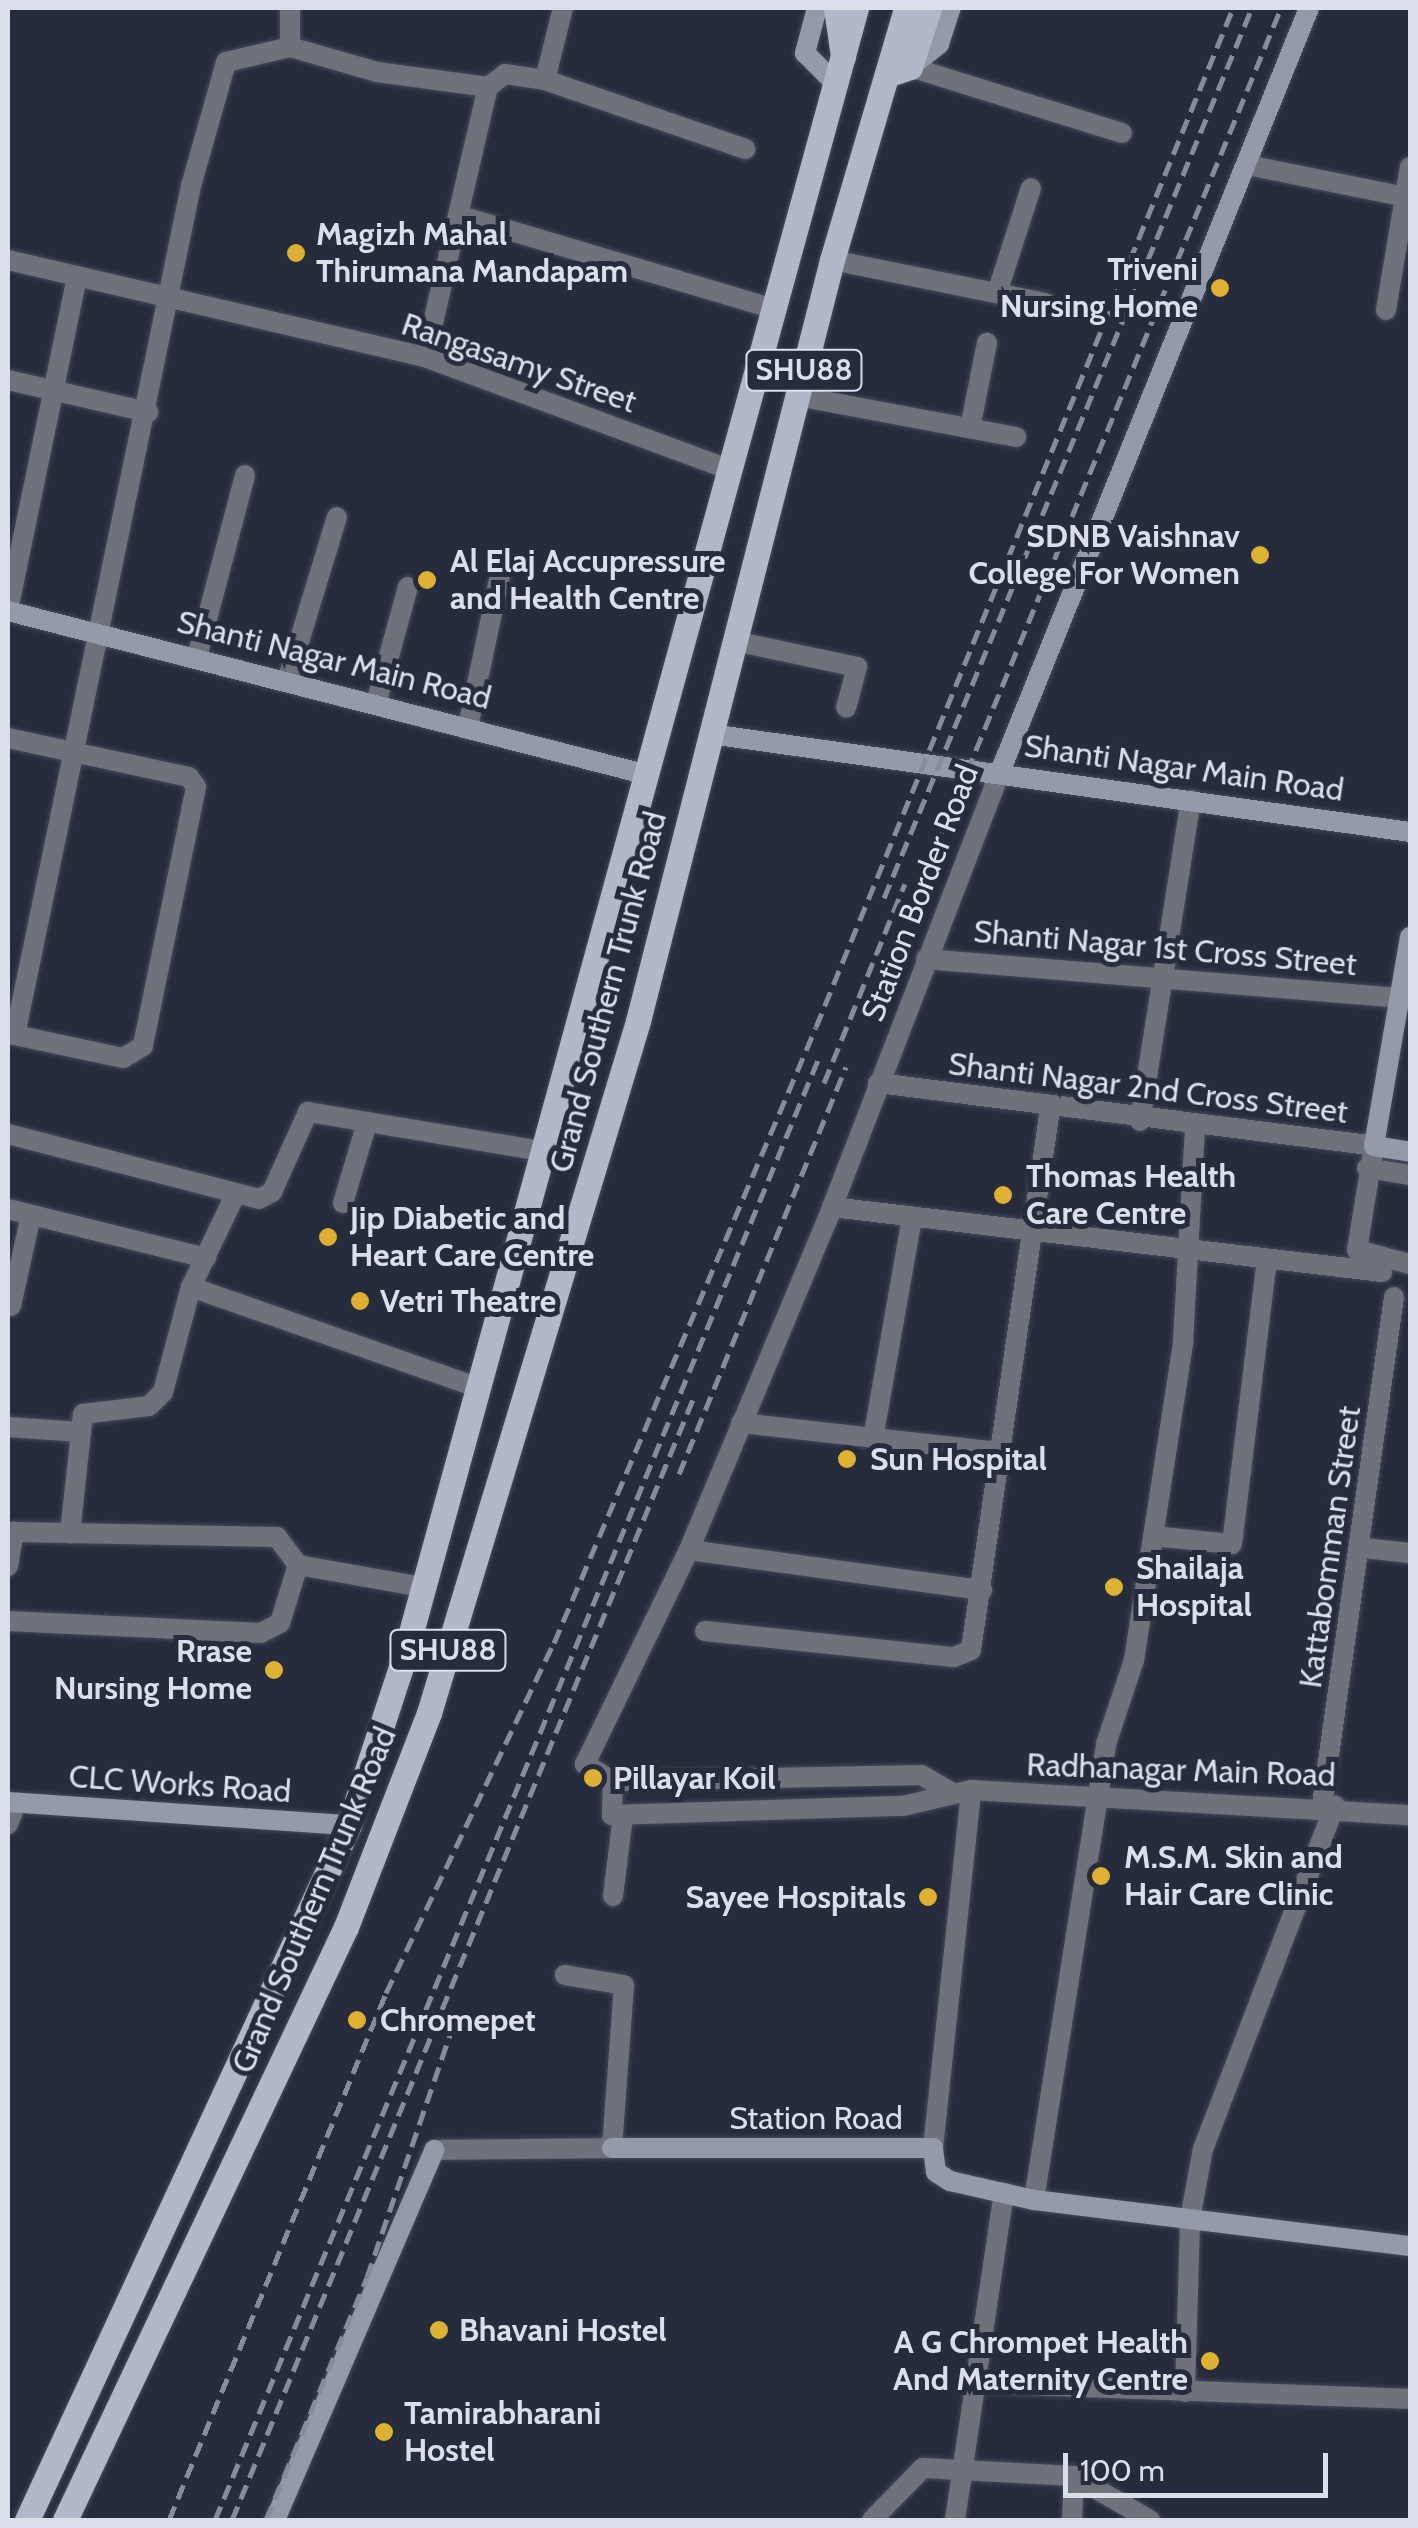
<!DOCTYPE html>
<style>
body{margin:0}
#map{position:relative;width:1418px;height:2528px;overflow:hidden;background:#262c3c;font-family:Cabin,sans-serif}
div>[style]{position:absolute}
.roads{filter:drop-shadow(0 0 2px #434958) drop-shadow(0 0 2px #434958)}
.street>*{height:20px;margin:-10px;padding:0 10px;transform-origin:10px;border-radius:10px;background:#6f727b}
.secondary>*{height:20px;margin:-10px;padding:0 10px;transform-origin:10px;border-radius:10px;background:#949aa7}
.primary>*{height:25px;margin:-12.5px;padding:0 12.5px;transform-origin:12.5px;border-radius:12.5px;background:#b1b8c9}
.rail>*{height:5px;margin-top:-2.5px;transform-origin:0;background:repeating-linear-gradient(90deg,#878c9a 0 15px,transparent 0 23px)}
.dots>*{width:28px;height:28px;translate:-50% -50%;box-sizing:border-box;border:5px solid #262c3c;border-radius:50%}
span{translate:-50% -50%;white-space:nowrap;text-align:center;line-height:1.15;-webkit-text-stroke:10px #262c3c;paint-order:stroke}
.shield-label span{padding:2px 8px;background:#262c3c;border:2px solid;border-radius:8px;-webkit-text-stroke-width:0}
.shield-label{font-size:30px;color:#dbdfea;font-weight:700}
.poi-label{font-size:32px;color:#dbdfea;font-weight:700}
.left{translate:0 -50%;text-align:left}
.right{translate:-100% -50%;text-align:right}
.street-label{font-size:32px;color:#dbdfea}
.frame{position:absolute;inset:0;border:10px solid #dbdfea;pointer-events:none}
.scale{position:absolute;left:1063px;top:2453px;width:265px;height:45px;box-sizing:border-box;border:5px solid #dbdfea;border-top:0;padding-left:12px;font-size:30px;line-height:35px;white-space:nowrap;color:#dbdfea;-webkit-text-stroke:8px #262c3c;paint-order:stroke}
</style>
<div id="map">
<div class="roads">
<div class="street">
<div style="left:290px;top:8px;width:39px;rotate:90deg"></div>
<div style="left:290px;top:47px;width:91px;rotate:16deg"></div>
<div style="left:377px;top:72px;width:112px;rotate:7.7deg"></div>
<div style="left:488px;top:87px;width:21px;rotate:-37deg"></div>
<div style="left:505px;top:74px;width:40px;rotate:8.5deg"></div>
<div style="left:545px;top:80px;width:212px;rotate:19deg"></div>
<div style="left:910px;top:67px;width:222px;rotate:17.3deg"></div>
<div style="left:545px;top:80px;width:74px;rotate:-76deg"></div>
<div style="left:1252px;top:166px;width:161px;rotate:11.4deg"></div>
<div style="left:464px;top:217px;width:320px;rotate:16.5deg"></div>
<div style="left:8px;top:260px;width:428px;rotate:13.1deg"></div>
<div style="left:425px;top:357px;width:322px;rotate:20.3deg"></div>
<div style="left:832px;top:260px;width:218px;rotate:11.4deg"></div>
<div style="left:997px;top:293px;width:110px;rotate:-72.1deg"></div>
<div style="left:1386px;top:310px;width:145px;rotate:-80.5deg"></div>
<div style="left:425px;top:357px;width:277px;rotate:-76.9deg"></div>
<div style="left:8px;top:380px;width:144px;rotate:12.9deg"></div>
<div style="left:797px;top:396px;width:223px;rotate:10.6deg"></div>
<div style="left:970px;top:428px;width:87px;rotate:-78.7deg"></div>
<div style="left:8px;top:610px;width:341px;rotate:-78.3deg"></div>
<div style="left:734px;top:641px;width:126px;rotate:11.9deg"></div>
<div style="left:857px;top:667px;width:42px;rotate:105deg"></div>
<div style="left:197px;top:657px;width:188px;rotate:-75.2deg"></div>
<div style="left:288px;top:678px;width:168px;rotate:-73.1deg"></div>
<div style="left:377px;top:700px;width:117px;rotate:-74.7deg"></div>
<div style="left:469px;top:722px;width:160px;rotate:-78.1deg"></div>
<div style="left:8px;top:738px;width:185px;rotate:12.2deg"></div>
<div style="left:189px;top:777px;width:12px;rotate:55deg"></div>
<div style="left:196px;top:787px;width:264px;rotate:101.6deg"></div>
<div style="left:143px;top:1046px;width:23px;rotate:149deg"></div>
<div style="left:123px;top:1058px;width:110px;rotate:-168deg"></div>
<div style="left:926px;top:959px;width:486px;rotate:4.7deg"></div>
<div style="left:8px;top:1034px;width:7px;rotate:8deg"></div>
<div style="left:15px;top:1035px;width:867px;rotate:-78.29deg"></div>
<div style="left:191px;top:186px;width:129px;rotate:-74.2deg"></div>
<div style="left:226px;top:62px;width:66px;rotate:-13.2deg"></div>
<div style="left:878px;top:1083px;width:500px;rotate:7.2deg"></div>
<div style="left:1374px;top:1146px;width:105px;rotate:99.3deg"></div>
<div style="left:1357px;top:1250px;width:55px;rotate:14.8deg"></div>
<div style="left:1140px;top:1121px;width:325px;rotate:-81deg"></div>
<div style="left:8px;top:1134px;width:259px;rotate:14.5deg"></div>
<div style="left:259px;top:1199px;width:15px;rotate:-28deg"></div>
<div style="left:272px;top:1192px;width:88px;rotate:-65.8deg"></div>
<div style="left:308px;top:1112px;width:236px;rotate:9.5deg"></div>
<div style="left:1367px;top:1168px;width:44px;rotate:9.2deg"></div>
<div style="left:343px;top:1203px;width:80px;rotate:-73.4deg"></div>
<div style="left:832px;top:1207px;width:554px;rotate:6.74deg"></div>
<div style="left:8px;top:1209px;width:204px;rotate:13.9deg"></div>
<div style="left:191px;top:1287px;width:302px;rotate:19.3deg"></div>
<div style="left:11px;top:1306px;width:93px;rotate:-77.6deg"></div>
<div style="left:741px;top:1423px;width:260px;rotate:6.4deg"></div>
<div style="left:8px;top:1427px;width:73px;rotate:3.9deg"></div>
<div style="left:81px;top:1432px;width:102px;rotate:96.2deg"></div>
<div style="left:81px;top:1432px;width:18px;rotate:-84deg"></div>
<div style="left:83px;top:1414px;width:66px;rotate:-6.9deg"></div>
<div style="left:149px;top:1406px;width:20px;rotate:-45deg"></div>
<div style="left:163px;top:1392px;width:109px;rotate:-75.1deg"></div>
<div style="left:191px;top:1287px;width:102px;rotate:-64.4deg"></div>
<div style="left:873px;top:1439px;width:225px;rotate:-80deg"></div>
<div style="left:1153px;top:1536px;width:79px;rotate:5.8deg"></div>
<div style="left:1232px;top:1544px;width:286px;rotate:-83deg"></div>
<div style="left:1364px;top:1548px;width:46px;rotate:6.2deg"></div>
<div style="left:689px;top:1550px;width:296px;rotate:7.8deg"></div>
<div style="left:298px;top:1565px;width:127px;rotate:10deg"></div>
<div style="left:8px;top:1566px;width:35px;rotate:-80deg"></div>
<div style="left:14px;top:1532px;width:263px;rotate:1.1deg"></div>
<div style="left:277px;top:1537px;width:35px;rotate:53deg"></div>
<div style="left:8px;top:1621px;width:253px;rotate:2.7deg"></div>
<div style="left:261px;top:1633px;width:21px;rotate:-28deg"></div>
<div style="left:280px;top:1623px;width:61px;rotate:-72.8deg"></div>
<div style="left:705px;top:1631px;width:250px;rotate:6deg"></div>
<div style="left:954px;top:1657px;width:18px;rotate:-22deg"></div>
<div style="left:971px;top:1650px;width:547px;rotate:-81.69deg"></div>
<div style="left:613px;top:1781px;width:33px;rotate:-149deg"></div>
<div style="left:585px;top:1764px;width:238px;rotate:-64.1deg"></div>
<div style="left:689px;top:1550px;width:355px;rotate:-67.3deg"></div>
<div style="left:826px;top:1223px;width:483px;rotate:-68.9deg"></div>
<div style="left:949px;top:1791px;width:32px;rotate:-150deg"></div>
<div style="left:921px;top:1775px;width:308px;rotate:178.9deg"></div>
<div style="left:613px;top:1781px;width:34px;rotate:92deg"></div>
<div style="left:612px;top:1815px;width:291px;rotate:-1.8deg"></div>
<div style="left:903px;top:1806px;width:70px;rotate:-13.2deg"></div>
<div style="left:971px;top:1790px;width:440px;rotate:3.3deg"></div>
<div style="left:1322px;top:1804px;width:512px;rotate:-81.92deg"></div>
<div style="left:8px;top:1824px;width:22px;rotate:-69deg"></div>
<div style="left:613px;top:1896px;width:81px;rotate:-82.9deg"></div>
<div style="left:933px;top:2148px;width:360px;rotate:-83.9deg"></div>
<div style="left:434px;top:2150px;width:178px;rotate:-0.6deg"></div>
<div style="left:612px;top:2148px;width:163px;rotate:-85.8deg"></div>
<div style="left:624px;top:1985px;width:60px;rotate:-170.4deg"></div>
<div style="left:1034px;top:2200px;width:462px;rotate:-81deg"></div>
<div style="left:1106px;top:1744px;width:89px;rotate:-71.6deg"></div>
<div style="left:1134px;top:1660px;width:322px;rotate:-81.2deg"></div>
<div style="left:1183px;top:1342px;width:214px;rotate:-86.8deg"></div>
<div style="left:976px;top:2383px;width:434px;rotate:2.1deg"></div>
<div style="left:1185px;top:2392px;width:173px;rotate:-88.3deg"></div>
<div style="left:1190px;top:2219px;width:71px;rotate:-79.5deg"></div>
<div style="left:1203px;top:2149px;width:368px;rotate:-69deg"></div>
<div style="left:872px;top:2520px;width:73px;rotate:-45.6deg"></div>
<div style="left:923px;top:2468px;width:151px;rotate:3deg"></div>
<div style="left:1074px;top:2476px;width:88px;rotate:30.1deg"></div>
<div style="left:955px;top:2520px;width:331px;rotate:-81.5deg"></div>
<div style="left:1072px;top:2520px;width:44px;rotate:-87.4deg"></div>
</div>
<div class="secondary">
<div style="left:817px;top:8px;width:47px;rotate:104.9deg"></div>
<div style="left:805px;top:53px;width:45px;rotate:45deg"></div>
<div style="left:910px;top:67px;width:37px;rotate:-38deg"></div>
<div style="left:939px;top:44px;width:38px;rotate:-72deg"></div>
<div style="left:8px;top:611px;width:657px;rotate:14.37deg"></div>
<div style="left:710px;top:734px;width:707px;rotate:7.97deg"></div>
<div style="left:1000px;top:772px;width:824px;rotate:-67.98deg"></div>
<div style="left:1410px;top:937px;width:212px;rotate:99.8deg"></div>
<div style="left:1374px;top:1146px;width:36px;rotate:9deg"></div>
<div style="left:8px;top:1802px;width:342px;rotate:3.9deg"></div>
<div style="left:612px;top:2148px;width:321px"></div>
<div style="left:933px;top:2148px;width:24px;rotate:83deg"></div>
<div style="left:936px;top:2172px;width:17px;rotate:33deg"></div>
<div style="left:950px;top:2181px;width:86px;rotate:12.7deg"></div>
<div style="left:1034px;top:2200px;width:379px;rotate:7deg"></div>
<div style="left:275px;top:2520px;width:403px;rotate:-66.7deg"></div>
</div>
<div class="primary">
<div style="left:836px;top:8px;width:49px;rotate:81.7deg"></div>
<div style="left:889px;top:74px;width:22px;rotate:-18deg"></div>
<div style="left:910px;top:67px;width:62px;rotate:-72.1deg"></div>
<div style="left:27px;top:2520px;width:766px;rotate:-65.14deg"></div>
<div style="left:349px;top:1825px;width:176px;rotate:-71.8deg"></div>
<div style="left:404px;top:1658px;width:1711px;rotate:-74.68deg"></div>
<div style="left:65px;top:2520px;width:656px;rotate:-64.65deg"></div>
<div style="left:346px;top:1927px;width:230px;rotate:-68.8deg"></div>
<div style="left:429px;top:1713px;width:723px;rotate:-73.19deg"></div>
<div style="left:638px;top:1021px;width:785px;rotate:-75.7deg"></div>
<div style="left:832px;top:260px;width:263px;rotate:-73.6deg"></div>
</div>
</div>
<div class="rail">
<div style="left:884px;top:898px;width:963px;rotate:-67.54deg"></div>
<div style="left:897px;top:942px;width:1010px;rotate:-67.65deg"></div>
<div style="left:824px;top:1083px;width:215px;rotate:-67.9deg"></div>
<div style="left:679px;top:1474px;width:440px;rotate:-67.7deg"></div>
<div style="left:169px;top:2520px;width:570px;rotate:-67.62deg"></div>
<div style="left:386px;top:1993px;width:388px;rotate:-64.4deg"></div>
<div style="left:554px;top:1643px;width:669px;rotate:-66.96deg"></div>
<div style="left:816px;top:1027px;width:1101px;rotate:-67.74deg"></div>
<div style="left:215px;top:2520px;width:1585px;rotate:-67.56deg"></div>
<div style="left:232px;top:2520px;width:1214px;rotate:-67.64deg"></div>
<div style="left:266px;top:2520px;width:263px;rotate:-67.4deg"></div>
<div style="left:367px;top:2277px;width:272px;rotate:-71.1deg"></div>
</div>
<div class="dots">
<div style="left:296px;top:253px;background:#deb133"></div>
<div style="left:1220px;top:288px;background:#deb133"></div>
<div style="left:1260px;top:555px;background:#deb133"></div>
<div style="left:427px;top:580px;background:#deb133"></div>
<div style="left:1003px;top:1195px;background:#deb133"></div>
<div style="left:328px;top:1237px;background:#deb133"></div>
<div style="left:360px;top:1301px;background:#deb133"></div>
<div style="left:847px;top:1459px;background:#deb133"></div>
<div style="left:1114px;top:1587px;background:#deb133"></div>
<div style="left:274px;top:1670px;background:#deb133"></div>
<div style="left:593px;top:1778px;background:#deb133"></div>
<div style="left:1101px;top:1876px;background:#deb133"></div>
<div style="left:928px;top:1897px;background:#deb133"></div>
<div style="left:357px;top:2020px;background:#deb133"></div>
<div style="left:439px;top:2330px;background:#deb133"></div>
<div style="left:1210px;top:2361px;background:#deb133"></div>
<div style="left:384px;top:2432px;background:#deb133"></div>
</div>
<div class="shield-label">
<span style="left:804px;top:370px">SHU88</span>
<span style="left:448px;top:1650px">SHU88</span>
</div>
<div class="poi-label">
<span class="left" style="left:316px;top:253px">Magizh Mahal<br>Thirumana Mandapam</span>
<span class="right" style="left:1198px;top:288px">Triveni<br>Nursing Home</span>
<span class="right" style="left:1240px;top:555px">SDNB Vaishnav<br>College For Women</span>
<span class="left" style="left:450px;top:580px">Al Elaj Accupressure<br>and Health Centre</span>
<span class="left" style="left:1026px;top:1195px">Thomas Health<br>Care Centre</span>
<span class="left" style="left:350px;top:1237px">Jip Diabetic and<br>Heart Care Centre</span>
<span class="left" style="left:380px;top:1301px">Vetri Theatre</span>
<span class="left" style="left:870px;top:1459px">Sun Hospital</span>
<span class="left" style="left:1136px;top:1587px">Shailaja<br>Hospital</span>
<span class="right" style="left:252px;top:1670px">Rrase<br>Nursing Home</span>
<span class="left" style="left:613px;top:1778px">Pillayar Koil</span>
<span class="left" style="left:1124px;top:1876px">M.S.M. Skin and<br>Hair Care Clinic</span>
<span class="right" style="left:906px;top:1897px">Sayee Hospitals</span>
<span class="left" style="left:380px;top:2020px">Chromepet</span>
<span class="left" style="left:459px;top:2330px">Bhavani Hostel</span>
<span class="right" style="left:1188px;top:2361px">A G Chrompet Health<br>And Maternity Centre</span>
<span class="left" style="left:404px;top:2432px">Tamirabharani<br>Hostel</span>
</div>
<div class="street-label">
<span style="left:519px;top:363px;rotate:19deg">Rangasamy Street</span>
<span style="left:334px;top:660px;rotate:14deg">Shanti Nagar Main Road</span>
<span style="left:1184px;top:768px;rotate:8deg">Shanti Nagar Main Road</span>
<span style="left:920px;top:893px;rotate:-69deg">Station Border Road</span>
<span style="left:1165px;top:948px;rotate:5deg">Shanti Nagar 1st Cross Street</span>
<span style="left:608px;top:992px;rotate:-75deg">Grand Southern Trunk Road</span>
<span style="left:1148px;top:1088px;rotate:7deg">Shanti Nagar 2nd Cross Street</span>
<span style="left:1330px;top:1547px;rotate:-82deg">Kattabomman Street</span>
<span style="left:1181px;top:1770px;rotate:2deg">Radhanagar Main Road</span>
<span style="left:180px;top:1784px;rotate:4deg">CLC Works Road</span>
<span style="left:314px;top:1900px;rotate:-67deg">Grand Southern Trunk Road</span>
<span style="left:816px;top:2118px">Station Road</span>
</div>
<div class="frame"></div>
<div class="scale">100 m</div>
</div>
